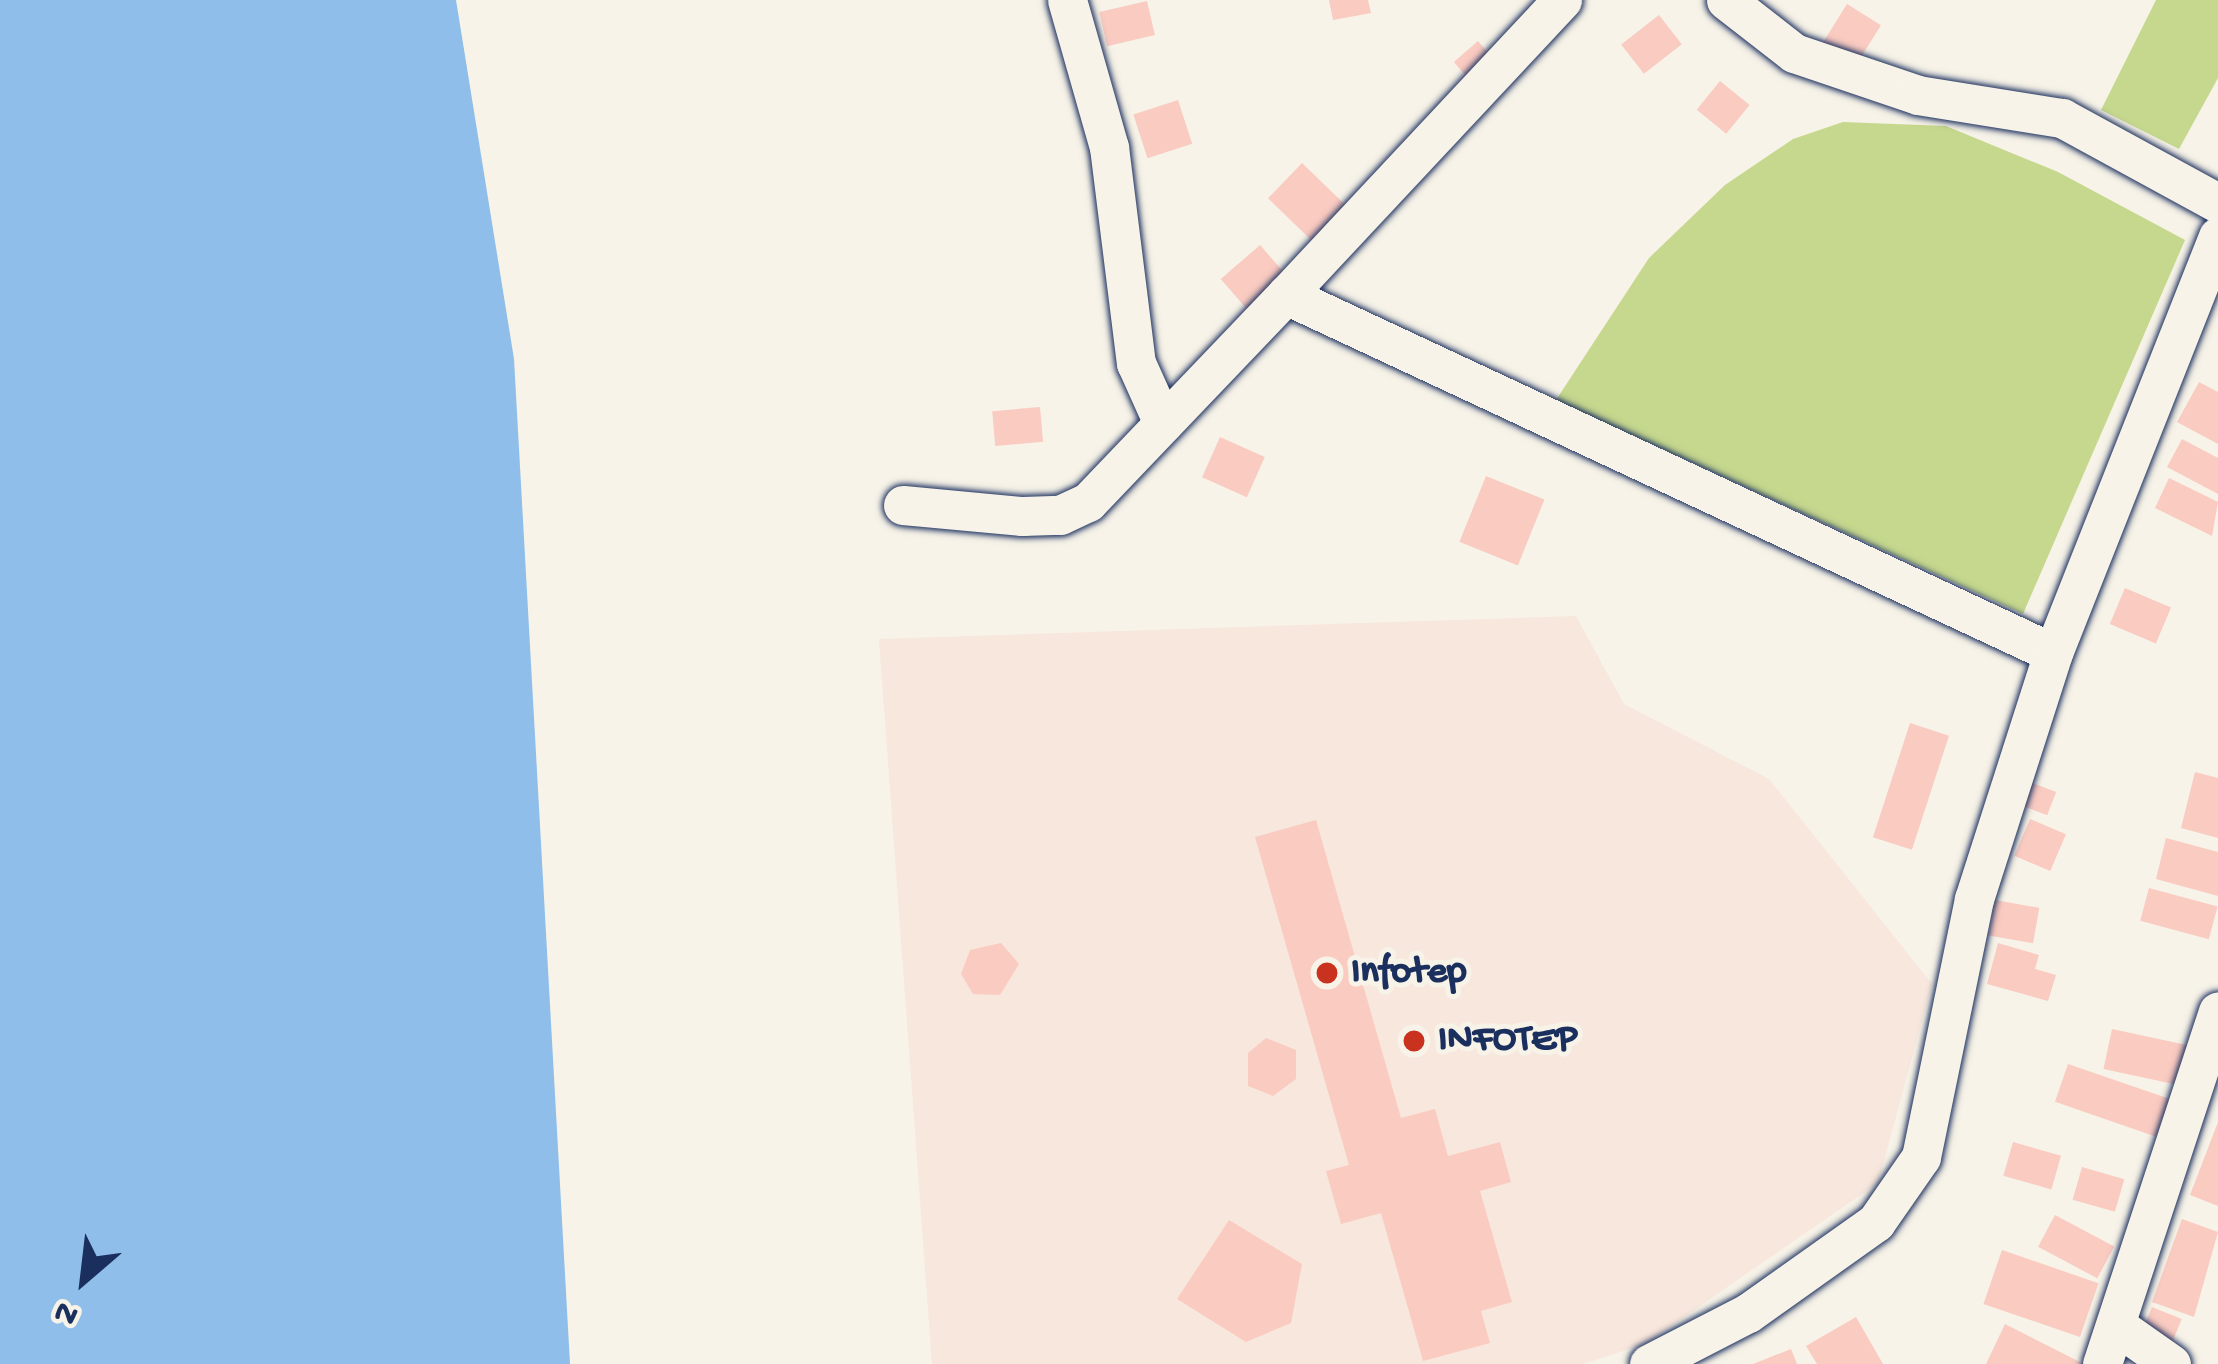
<!DOCTYPE html>
<style>
body{margin:0}
#map{position:relative;width:2218px;height:1364px;overflow:hidden;background:#f7f3e8;font-family:"Gochi Hand",sans-serif}
div>[style]{position:absolute}
.built>*{inset:0;background:#f8e7dc}
.green>*{inset:0;background:#c6d88d}
.water>*{inset:0;background:#8ebee9}
.building>*{inset:0;background:#facbc1;transform-origin:0 0}
.roads{filter:drop-shadow(0 0 3px #1b2f5e) drop-shadow(0 0 3px #1b2f5e)}
.street>*{height:39px;margin:-19.5px;padding:0 19.5px;transform-origin:19.5px;border-radius:19.5px;background:#f7f3e8}
.dots>*{width:33px;height:33px;translate:-50% -50%;box-sizing:border-box;border:6px solid #f7f3e8;border-radius:50%}
span{translate:-50% -50%;white-space:nowrap;text-align:center;line-height:1.15;-webkit-text-stroke:10px #f7f3e8;paint-order:stroke}
.poi-label{font-size:39px;color:#1b2f5e;font-weight:700}
.left{translate:0 -50%;text-align:left}
.north{position:absolute;left:24px;top:1220px;width:120px;height:120px;-webkit-text-stroke:9px #f7f3e8;paint-order:stroke;rotate:208deg;font-size:33px;font-weight:700;line-height:48px;text-align:center;color:#1b2f5e}
.north::after{content:'';display:block;margin:auto;width:42px;height:54px;background:#1b2f5e;clip-path:polygon(50% 0,100% 100%,50% 72%,0 100%)}
</style>
<div id="map">
<div class="built">
<div style="clip-path:polygon(1576px 616px,1624px 704px,1769px 779px,1932px 984px,1878px 1183px,1645px 1344px,1583px 1364px,932px 1364px,879px 639px)"></div>
</div>
<div class="green">
<div style="clip-path:polygon(2156px 0,2218px 0,2218px 78px,2179px 149px,2101px 110px)"></div>
<div style="clip-path:polygon(1843px 122px,1946px 126px,2058px 172px,2185px 240px,2023px 614px,1556px 400px,1649px 258px,1725px 185px,1793px 139px)"></div>
</div>
<div class="water">
<div style="clip-path:polygon(0 0,456px 0,514px 359px,570px 1364px,0 1364px)"></div>
</div>
<div class="building">
<div style="clip-path:polygon(1329px 0,1368px 0,1371px 13px,1333px 20px)"></div>
<div style="left:1147px;top:1px;width:35px;height:49px;rotate:77deg"></div>
<div style="left:1847px;top:4px;width:40px;height:46px;rotate:32deg"></div>
<div style="left:1659px;top:15px;width:37px;height:48px;rotate:52deg"></div>
<div style="left:1478px;top:41px;width:28px;height:32px;rotate:49deg"></div>
<div style="left:1720px;top:81px;width:38px;height:37px;rotate:39deg"></div>
<div style="left:1178px;top:100px;width:46px;height:47px;rotate:72deg"></div>
<div style="left:1302px;top:163px;width:60px;height:49px;rotate:44deg"></div>
<div style="left:1260px;top:245px;width:46px;height:52px;rotate:49deg"></div>
<div style="clip-path:polygon(2199px 382px,2218px 392px,2218px 444px,2177px 422px)"></div>
<div style="left:1040px;top:407px;width:35px;height:48px;rotate:85deg"></div>
<div style="left:1220px;top:437px;width:49px;height:44px;rotate:24deg"></div>
<div style="clip-path:polygon(2182px 439px,2218px 458px,2218px 494px,2167px 467px)"></div>
<div style="left:1486px;top:476px;width:63px;height:71px;rotate:22deg"></div>
<div style="clip-path:polygon(2169px 478px,2218px 502px,2212px 536px,2155px 508px)"></div>
<div style="left:2125px;top:588px;width:50px;height:39px;rotate:23deg"></div>
<div style="left:1910px;top:723px;width:41px;height:120px;rotate:18deg"></div>
<div style="clip-path:polygon(2195px 772px,2218px 778px,2218px 838px,2181px 828px)"></div>
<div style="left:2030px;top:782px;width:28px;height:25px;rotate:21deg"></div>
<div style="left:2030px;top:819px;width:39px;height:40px;rotate:23deg"></div>
<div style="clip-path:polygon(1316px 820px,1401px 1118px,1435px 1109px,1448px 1156px,1500px 1142px,1511px 1182px,1480px 1191px,1512px 1302px,1481px 1311px,1490px 1343px,1423px 1361px,1381px 1213px,1341px 1224px,1326px 1171px,1349px 1165px,1255px 837px)"></div>
<div style="clip-path:polygon(2166px 838px,2218px 852px,2218px 896px,2156px 879px)"></div>
<div style="left:2149px;top:888px;width:71px;height:34px;rotate:15deg"></div>
<div style="left:1995px;top:900px;width:45px;height:36px;rotate:10deg"></div>
<div style="clip-path:polygon(1001px 943px,1019px 964px,1000px 995px,973px 994px,961px 974px,970px 950px)"></div>
<div style="clip-path:polygon(1998px 943px,2039px 955px,2035px 969px,2056px 975px,2048px 1001px,1987px 984px)"></div>
<div style="left:2112px;top:1029px;width:80px;height:41px;rotate:12deg"></div>
<div style="clip-path:polygon(1266px 1038px,1296px 1050px,1296px 1079px,1273px 1096px,1248px 1086px,1248px 1053px)"></div>
<div style="left:2068px;top:1064px;width:107px;height:40px;rotate:19deg"></div>
<div style="clip-path:polygon(2218px 1122px,2218px 1206px,2190px 1195px)"></div>
<div style="left:2013px;top:1142px;width:50px;height:35px;rotate:16deg"></div>
<div style="left:2082px;top:1167px;width:44px;height:34px;rotate:16deg"></div>
<div style="left:2055px;top:1215px;width:67px;height:36px;rotate:28deg"></div>
<div style="clip-path:polygon(2182px 1219px,2218px 1232px,2194px 1317px,2152px 1302px)"></div>
<div style="clip-path:polygon(1229px 1220px,1302px 1264px,1291px 1323px,1246px 1342px,1177px 1299px)"></div>
<div style="left:2002px;top:1250px;width:102px;height:57px;rotate:19deg"></div>
<div style="left:2152px;top:1307px;width:32px;height:30px;rotate:22deg"></div>
<div style="clip-path:polygon(1856px 1317px,1883px 1364px,1817px 1364px,1806px 1346px)"></div>
<div style="clip-path:polygon(2005px 1324px,2084px 1364px,1986px 1364px)"></div>
<div style="clip-path:polygon(1791px 1349px,1797px 1364px,1753px 1364px)"></div>
</div>
<div class="roads">
<div class="street">
<div style="left:1067px;top:0;width:153px;rotate:74.1deg"></div>
<div style="left:1109px;top:147px;width:218px;rotate:82.9deg"></div>
<div style="left:1136px;top:363px;width:66px;rotate:65.8deg"></div>
<div style="left:1562px;top:0;width:404px;rotate:133.1deg"></div>
<div style="left:1286px;top:295px;width:846px;rotate:25.02deg"></div>
<div style="left:1726px;top:0;width:86px;rotate:37.9deg"></div>
<div style="left:1794px;top:53px;width:131px;rotate:18.7deg"></div>
<div style="left:1918px;top:95px;width:146px;rotate:9.1deg"></div>
<div style="left:2062px;top:118px;width:178px;rotate:28.6deg"></div>
<div style="left:903px;top:505px;width:120px;rotate:5.3deg"></div>
<div style="left:1022px;top:516px;width:38px;rotate:-2deg"></div>
<div style="left:1060px;top:515px;width:31px;rotate:-25deg"></div>
<div style="left:1088px;top:502px;width:286px;rotate:-46.3deg"></div>
<div style="left:2117px;top:1326px;width:66px;rotate:35.1deg"></div>
<div style="left:1649px;top:1364px;width:111px;rotate:-27.3deg"></div>
<div style="left:1748px;top:1313px;width:157px;rotate:-35.4deg"></div>
<div style="left:1876px;top:1222px;width:79px;rotate:-55.3deg"></div>
<div style="left:1921px;top:1157px;width:263px;rotate:-78.4deg"></div>
<div style="left:1974px;top:899px;width:258px;rotate:-72.2deg"></div>
<div style="left:2053px;top:653px;width:448px;rotate:-68.4deg"></div>
<div style="left:2102px;top:1364px;width:371px;rotate:-71.8deg"></div>
</div>
</div>
<div class="dots">
<div style="left:1327px;top:973px;background:#c8321e"></div>
<div style="left:1414px;top:1041px;background:#c8321e"></div>
</div>
<div class="poi-label">
<span class="left" style="left:1351px;top:973px">Infotep</span>
<span class="left" style="left:1438px;top:1041px">INFOTEP</span>
</div>
<div class="north">N</div>
</div>
